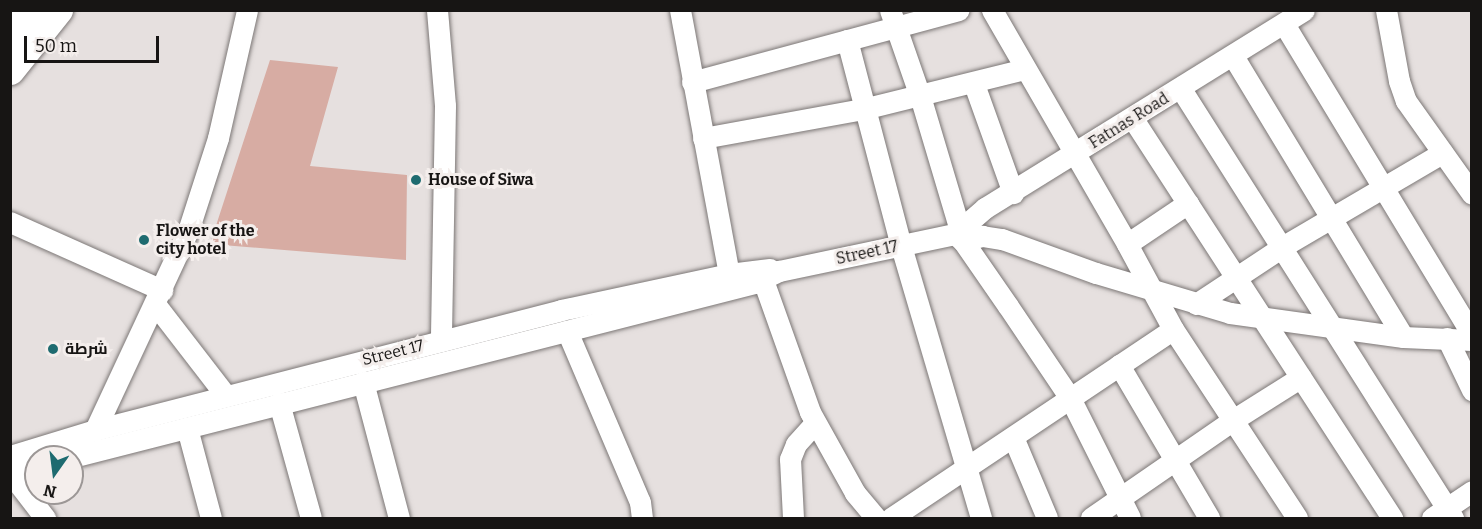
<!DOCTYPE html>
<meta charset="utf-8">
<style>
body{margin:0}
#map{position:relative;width:1482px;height:529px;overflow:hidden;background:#e6e0df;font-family:Bitter,Cairo,serif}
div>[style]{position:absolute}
.green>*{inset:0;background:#d7aca3}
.roads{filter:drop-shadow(0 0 2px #7c7776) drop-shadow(0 0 2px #7c7776)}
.street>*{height:21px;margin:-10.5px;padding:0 10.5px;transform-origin:10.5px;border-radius:10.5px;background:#fff}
.secondary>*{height:30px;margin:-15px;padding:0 15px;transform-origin:15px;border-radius:15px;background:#fff}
.dots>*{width:16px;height:16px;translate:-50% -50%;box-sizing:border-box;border:3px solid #f4eeec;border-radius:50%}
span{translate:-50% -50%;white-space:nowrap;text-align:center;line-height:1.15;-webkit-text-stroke:6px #f4eeec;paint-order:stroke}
.street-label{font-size:16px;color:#171514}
.poi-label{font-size:16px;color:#171514;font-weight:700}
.left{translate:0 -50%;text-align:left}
.frame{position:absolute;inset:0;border:12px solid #171514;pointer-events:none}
.north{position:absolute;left:24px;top:445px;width:60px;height:60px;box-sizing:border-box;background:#f4eeec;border:2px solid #9c9796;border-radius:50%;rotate:194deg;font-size:16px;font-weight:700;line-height:24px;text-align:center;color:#171514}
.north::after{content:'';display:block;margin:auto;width:21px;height:27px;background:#1e6b70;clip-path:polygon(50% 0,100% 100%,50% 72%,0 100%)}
.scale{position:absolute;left:24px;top:36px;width:135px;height:27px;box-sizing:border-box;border:3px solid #171514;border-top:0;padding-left:8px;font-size:18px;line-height:21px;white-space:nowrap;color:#171514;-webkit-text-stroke:4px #f4eeec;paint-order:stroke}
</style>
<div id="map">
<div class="green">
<div style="clip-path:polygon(270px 60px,338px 67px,310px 166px,407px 175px,406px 260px,210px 244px)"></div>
</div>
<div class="roads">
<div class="street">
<div style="left:437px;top:10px;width:96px;rotate:85.2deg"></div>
<div style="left:445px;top:106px;width:235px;rotate:91deg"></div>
<div style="left:680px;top:10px;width:269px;rotate:79.5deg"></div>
<div style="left:890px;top:10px;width:91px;rotate:70.8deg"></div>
<div style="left:920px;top:96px;width:140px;rotate:73.4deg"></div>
<div style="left:992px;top:10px;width:270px;rotate:60deg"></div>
<div style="left:1386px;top:10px;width:72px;rotate:79.6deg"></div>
<div style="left:1399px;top:81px;width:21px;rotate:71deg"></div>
<div style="left:1406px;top:101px;width:114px;rotate:54.6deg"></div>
<div style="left:1284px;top:24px;width:363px;rotate:58.8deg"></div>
<div style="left:847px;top:40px;width:213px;rotate:75.3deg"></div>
<div style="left:901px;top:246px;width:284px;rotate:73.6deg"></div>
<div style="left:1233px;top:56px;width:328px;rotate:58.8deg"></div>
<div style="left:692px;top:82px;width:276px;rotate:-15.1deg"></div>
<div style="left:974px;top:84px;width:116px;rotate:70.3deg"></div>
<div style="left:1181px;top:89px;width:508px;rotate:57.62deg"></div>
<div style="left:1133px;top:119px;width:476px;rotate:57deg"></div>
<div style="left:703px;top:138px;width:163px;rotate:-10.3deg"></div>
<div style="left:863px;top:109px;width:167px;rotate:-13.9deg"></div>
<div style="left:1188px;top:203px;width:73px;rotate:146.1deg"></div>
<div style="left:1127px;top:244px;width:97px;rotate:61.6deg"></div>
<div style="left:1173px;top:329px;width:226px;rotate:56.7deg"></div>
<div style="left:10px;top:222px;width:167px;rotate:24.1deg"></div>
<div style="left:955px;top:234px;width:11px;rotate:41deg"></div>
<div style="left:963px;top:241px;width:79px;rotate:55.3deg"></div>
<div style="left:1008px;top:306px;width:111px;rotate:56deg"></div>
<div style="left:1070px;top:398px;width:134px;rotate:63.4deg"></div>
<div style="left:963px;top:241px;width:20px;rotate:-15deg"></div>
<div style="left:982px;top:236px;width:20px;rotate:9deg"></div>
<div style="left:1002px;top:239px;width:100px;rotate:19.9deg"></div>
<div style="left:1096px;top:273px;width:140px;rotate:16.6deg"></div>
<div style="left:1230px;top:313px;width:175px;rotate:7.9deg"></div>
<div style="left:1403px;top:337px;width:69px;rotate:2.5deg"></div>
<div style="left:763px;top:280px;width:140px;rotate:70.4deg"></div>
<div style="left:810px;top:412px;width:93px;rotate:60.9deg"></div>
<div style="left:855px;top:493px;width:33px;rotate:50deg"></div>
<div style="left:155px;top:304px;width:116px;rotate:52.3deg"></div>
<div style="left:1196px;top:304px;width:103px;rotate:-33.5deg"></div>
<div style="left:1282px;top:247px;width:186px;rotate:-30.4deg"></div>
<div style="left:567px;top:331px;width:186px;rotate:66.9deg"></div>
<div style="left:640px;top:502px;width:16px;rotate:83deg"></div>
<div style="left:1447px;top:338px;width:58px;rotate:64.3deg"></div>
<div style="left:1119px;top:365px;width:178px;rotate:59.5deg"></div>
<div style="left:363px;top:382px;width:141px;rotate:75.2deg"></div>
<div style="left:279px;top:403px;width:119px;rotate:74.5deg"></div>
<div style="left:187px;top:428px;width:93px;rotate:75.1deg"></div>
<div style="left:95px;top:430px;width:220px;rotate:-65deg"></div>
<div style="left:188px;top:231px;width:98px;rotate:-72.1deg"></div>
<div style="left:218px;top:138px;width:131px;rotate:-77.2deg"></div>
<div style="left:1013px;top:437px;width:88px;rotate:67.2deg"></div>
<div style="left:10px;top:456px;width:89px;rotate:-17deg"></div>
<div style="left:95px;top:430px;width:481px;rotate:-14.4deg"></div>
<div style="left:561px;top:310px;width:172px;rotate:-12.1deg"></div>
<div style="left:729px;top:274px;width:41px;rotate:-7deg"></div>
<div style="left:72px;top:457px;width:704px;rotate:-14.31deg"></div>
<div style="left:754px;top:283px;width:28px;rotate:-26deg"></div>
<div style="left:779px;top:271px;width:180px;rotate:-11.9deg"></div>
<div style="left:955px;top:234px;width:40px;rotate:-41deg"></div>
<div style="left:985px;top:208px;width:375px;rotate:-31.8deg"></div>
<div style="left:12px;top:472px;width:25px;rotate:-14deg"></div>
<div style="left:11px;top:474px;width:56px;rotate:52.3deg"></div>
<div style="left:793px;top:518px;width:59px;rotate:-92.9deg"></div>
<div style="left:790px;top:459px;width:16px;rotate:-68deg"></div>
<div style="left:796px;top:444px;width:28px;rotate:-48deg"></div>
<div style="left:891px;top:518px;width:339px;rotate:-33.8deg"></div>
<div style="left:1091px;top:518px;width:173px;rotate:-34.6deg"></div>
<div style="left:1233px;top:420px;width:80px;rotate:-32.3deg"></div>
<div style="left:1432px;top:518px;width:48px;rotate:-34deg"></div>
</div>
<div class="secondary">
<div style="left:10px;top:31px;width:27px;rotate:-51deg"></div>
<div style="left:10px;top:70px;width:77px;rotate:-51.3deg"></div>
</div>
</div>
<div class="dots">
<div style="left:416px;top:180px;background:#1e6b70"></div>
<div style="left:144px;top:240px;background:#1e6b70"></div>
<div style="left:53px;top:349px;background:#1e6b70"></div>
</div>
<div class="street-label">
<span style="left:1129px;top:121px;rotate:-32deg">Fatnas Road</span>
<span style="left:867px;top:253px;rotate:-12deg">Street 17</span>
<span style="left:393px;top:353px;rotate:-14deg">Street 17</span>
</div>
<div class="poi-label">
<span class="left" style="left:428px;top:180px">House of Siwa</span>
<span class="left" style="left:156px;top:240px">Flower of the<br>city hotel</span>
<span class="left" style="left:65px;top:349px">شرطة</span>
</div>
<div class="frame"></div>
<div class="north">N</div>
<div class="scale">50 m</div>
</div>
